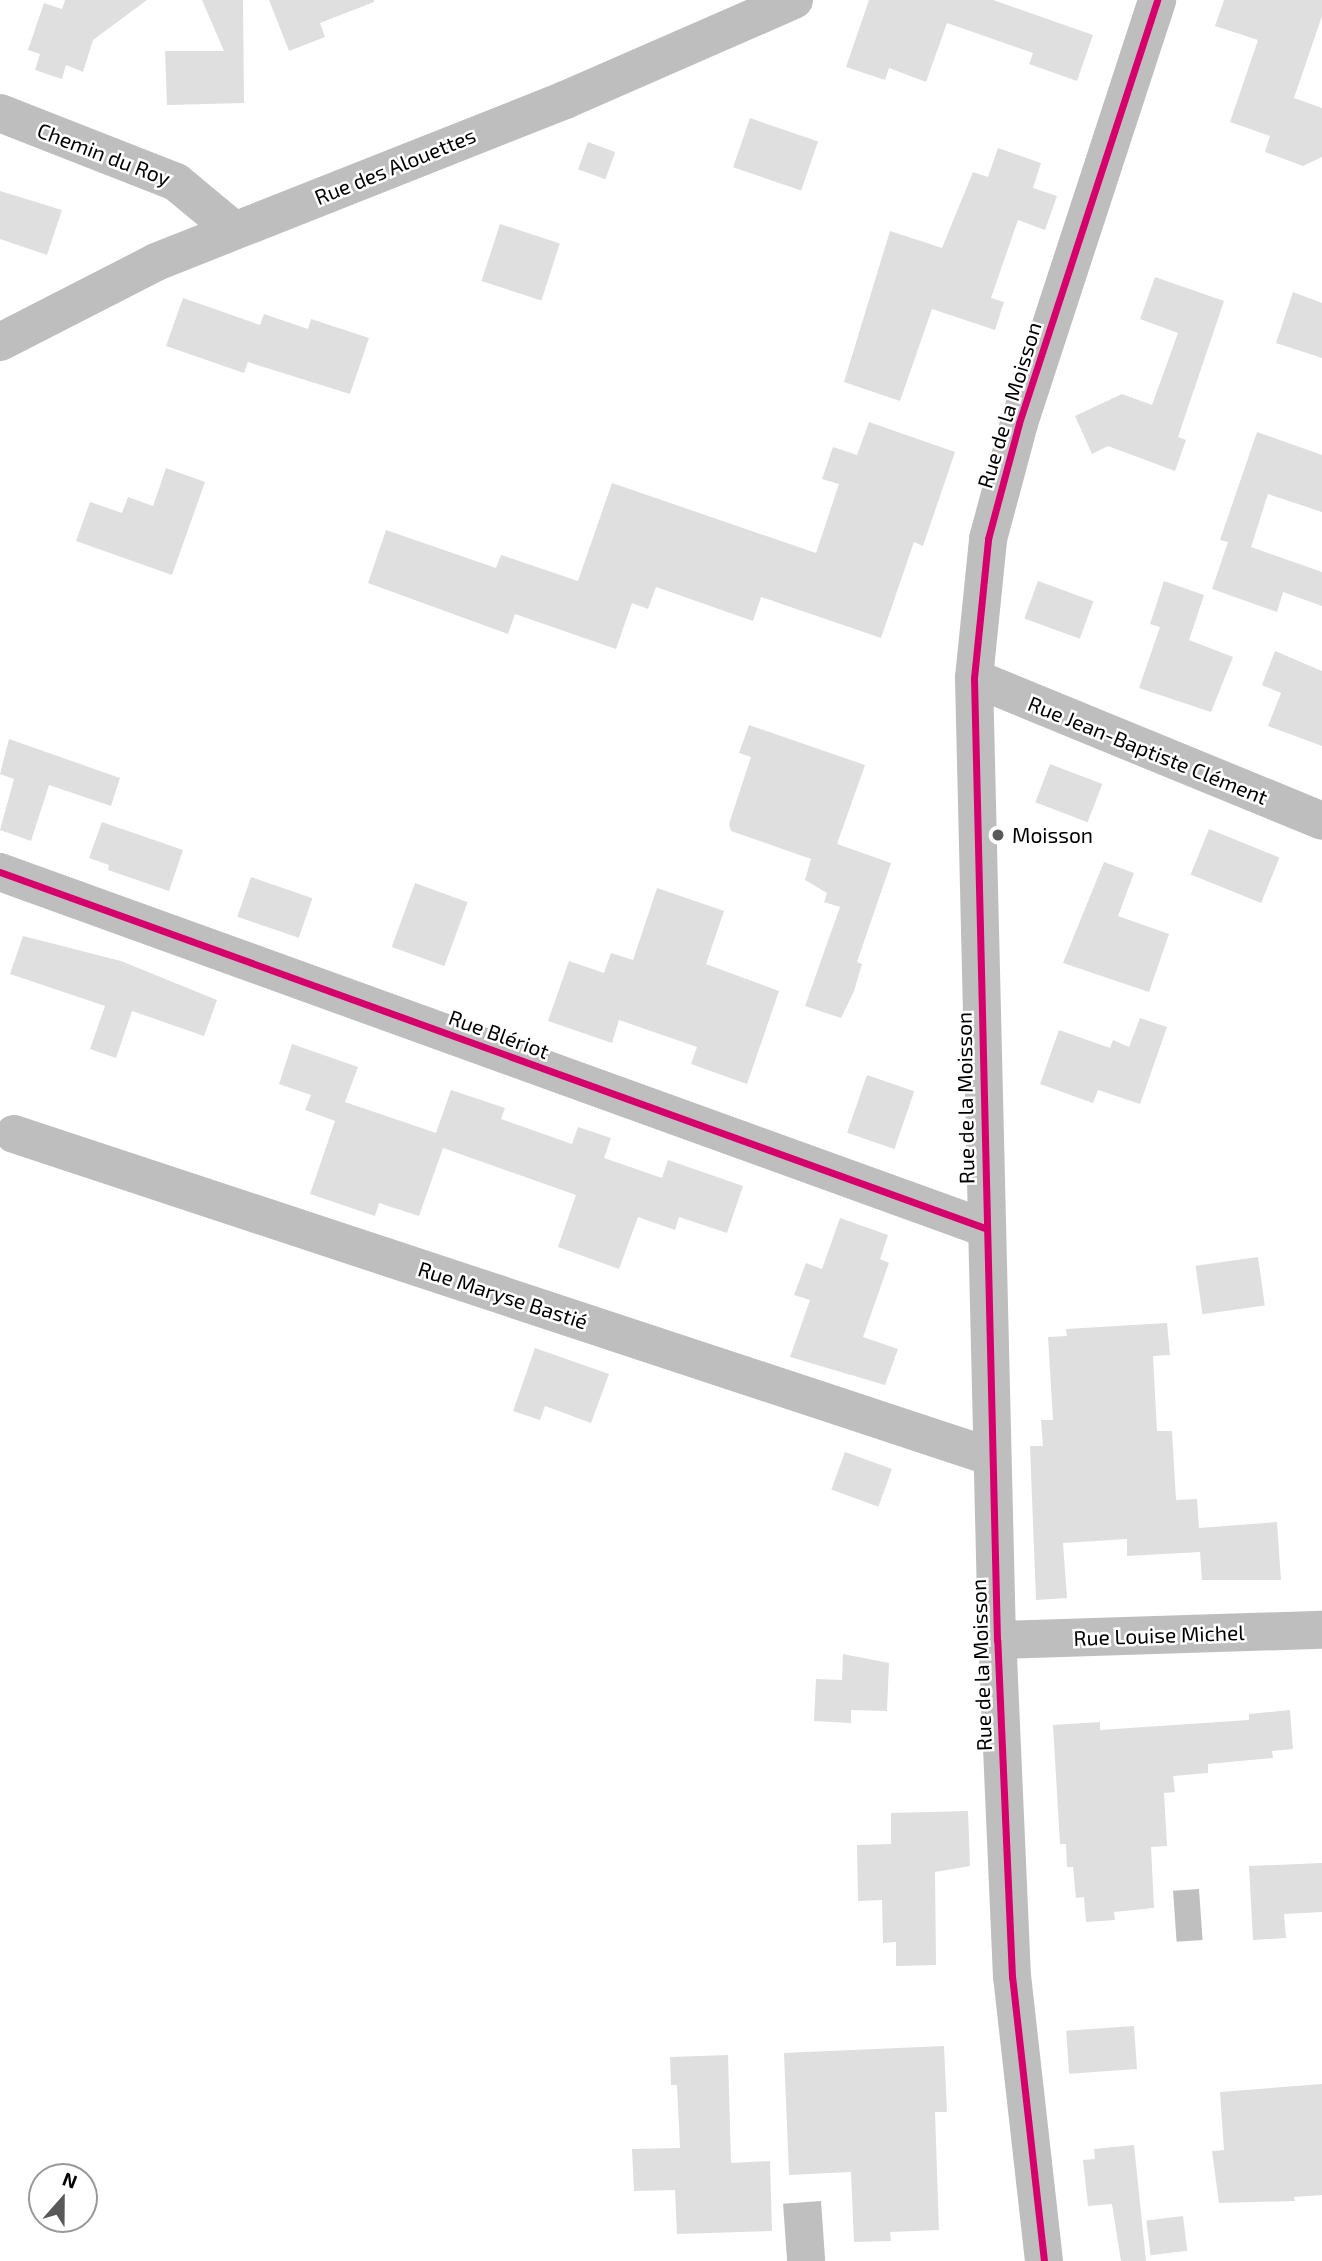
<!DOCTYPE html>
<meta charset="utf-8">
<style>
body{margin:0}
#map{position:relative;width:1322px;height:2261px;overflow:hidden;background:#fff;font-family:"Exo 2",sans-serif}
div>[style]{position:absolute}
.water>*{inset:0;background:#bfbfbf;transform-origin:0 0}
.building>*{inset:0;background:#dfdfdf;transform-origin:0 0}
.street>*{height:38px;margin:-19px;padding:0 19px;transform-origin:19px;border-radius:19px;background:#bebebe}
.cycleway>*{height:7px;margin:-3.5px;padding:0 3.5px;transform-origin:3.5px;border-radius:3.5px;background:#d6006c}
.dots>*{width:19px;height:19px;translate:-50% -50%;box-sizing:border-box;border:4px solid #fff;border-radius:50%}
span{translate:-50% -50%;white-space:nowrap;text-align:center;line-height:1.15;-webkit-text-stroke:5px #fff;paint-order:stroke}
.street-label{font-size:21px;color:#000}
.poi-label{font-size:21px;color:#000}
.left{translate:0 -50%;text-align:left}
.north{position:absolute;left:28px;top:2163px;width:70px;height:70px;box-sizing:border-box;background:#fff;border:2px solid #999;border-radius:50%;rotate:21deg;font-size:19px;font-weight:700;line-height:28px;text-align:center;color:#000}
.north::after{content:'';display:block;margin:auto;width:24px;height:32px;background:#595959;clip-path:polygon(50% 0,100% 100%,50% 72%,0 100%)}
</style>
<div id="map">
<div class="water">
<div style="left:1199px;top:1889px;width:51px;height:26px;rotate:86deg"></div>
<div style="left:821px;top:2201px;width:60px;height:38px;rotate:86deg"></div>
</div>
<div class="building">
<div style="clip-path:polygon(65px 0,147px 0,93px 40px,83px 72px,66px 65px,62px 79px,35px 70px,40px 54px,28px 50px,44px 3px,62px 9px)"></div>
<div style="clip-path:polygon(202px 0,243px 0,244px 103px,167px 105px,165px 51px,224px 51px)"></div>
<div style="clip-path:polygon(269px 0,374px 0,374px 2px,320px 23px,325px 37px,289px 51px)"></div>
<div style="clip-path:polygon(869px 0,993px 0,1093px 35px,1077px 81px,1029px 64px,1033px 53px,947px 23px,926px 82px,889px 68px,885px 80px,846px 67px)"></div>
<div style="clip-path:polygon(1224px 0,1322px 0,1322px 16px,1294px 98px,1322px 108px,1322px 157px,1303px 166px,1265px 152px,1270px 136px,1230px 122px,1258px 40px,1215px 26px)"></div>
<div style="left:750px;top:118px;width:72px;height:52px;rotate:19deg"></div>
<div style="left:588px;top:142px;width:29px;height:29px;rotate:20deg"></div>
<div style="clip-path:polygon(998px 148px,1041px 163px,1033px 188px,1057px 196px,1045px 230px,1018px 220px,991px 298px,1004px 302px,995px 330px,932px 309px,900px 401px,844px 382px,890px 231px,942px 248px,973px 172px,988px 177px)"></div>
<div style="clip-path:polygon(0 191px,62px 210px,47px 255px,0 239px)"></div>
<div style="left:500px;top:224px;width:63px;height:60px;rotate:18deg"></div>
<div style="clip-path:polygon(1155px 277px,1224px 301px,1178px 437px,1186px 440px,1175px 471px,1108px 446px,1092px 454px,1075px 416px,1122px 394px,1152px 405px,1178px 333px,1140px 319px)"></div>
<div style="clip-path:polygon(1293px 292px,1322px 303px,1322px 358px,1276px 343px)"></div>
<div style="clip-path:polygon(183px 298px,260px 325px,264px 314px,308px 329px,311px 319px,369px 338px,350px 394px,248px 362px,244px 373px,166px 346px)"></div>
<div style="clip-path:polygon(869px 422px,955px 452px,923px 546px,914px 542px,881px 638px,761px 597px,753px 621px,656px 587px,648px 609px,632px 603px,616px 649px,515px 614px,508px 634px,368px 583px,386px 530px,496px 568px,501px 555px,578px 581px,612px 483px,816px 553px,839px 484px,822px 479px,833px 447px,857px 455px)"></div>
<div style="clip-path:polygon(1257px 432px,1322px 455px,1322px 512px,1268px 494px,1251px 547px,1322px 572px,1322px 606px,1283px 592px,1277px 612px,1212px 589px,1228px 542px,1220px 540px)"></div>
<div style="clip-path:polygon(166px 468px,205px 482px,172px 575px,76px 541px,90px 502px,122px 513px,128px 497px,153px 506px)"></div>
<div style="left:1038px;top:581px;width:59px;height:40px;rotate:20deg"></div>
<div style="clip-path:polygon(1164px 581px,1204px 595px,1189px 640px,1233px 657px,1211px 712px,1139px 688px,1160px 627px,1150px 624px)"></div>
<div style="clip-path:polygon(1275px 651px,1322px 671px,1322px 746px,1268px 726px,1281px 693px,1262px 685px)"></div>
<div style="clip-path:polygon(749px 725px,865px 765px,837px 844px,891px 863px,857px 962px,862px 964px,854px 991px,841px 1018px,805px 1006px,840px 907px,824px 902px,827px 893px,805px 880px,811px 859px,731px 831px,729px 824px,751px 757px,739px 753px)"></div>
<div style="clip-path:polygon(9px 739px,120px 778px,111px 806px,49px 785px,31px 841px,0 830px,14px 779px,0 774px)"></div>
<div style="left:1050px;top:764px;width:56px;height:41px;rotate:21deg"></div>
<div style="clip-path:polygon(102px 822px,183px 850px,169px 891px,108px 870px,109px 865px,89px 858px)"></div>
<div style="left:1209px;top:829px;width:76px;height:49px;rotate:22deg"></div>
<div style="clip-path:polygon(1104px 862px,1134px 873px,1118px 916px,1169px 934px,1149px 992px,1063px 963px)"></div>
<div style="left:251px;top:877px;width:65px;height:42px;rotate:19deg"></div>
<div style="left:415px;top:883px;width:56px;height:68px;rotate:20deg"></div>
<div style="clip-path:polygon(657px 888px,724px 911px,706px 964px,779px 991px,747px 1084px,691px 1064px,697px 1047px,619px 1020px,612px 1043px,548px 1021px,569px 961px,604px 973px,611px 953px,633px 960px)"></div>
<div style="clip-path:polygon(23px 936px,121px 961px,217px 1000px,204px 1036px,132px 1011px,116px 1058px,90px 1049px,105px 1006px,10px 974px)"></div>
<div style="clip-path:polygon(1140px 1018px,1167px 1027px,1140px 1104px,1098px 1090px,1093px 1103px,1040px 1084px,1059px 1030px,1110px 1048px,1113px 1040px,1129px 1047px)"></div>
<div style="clip-path:polygon(292px 1044px,358px 1067px,345px 1102px,436px 1133px,451px 1090px,505px 1108px,501px 1119px,572px 1144px,578px 1127px,611px 1138px,604px 1158px,662px 1178px,668px 1160px,743px 1186px,727px 1233px,679px 1217px,675px 1230px,638px 1217px,619px 1269px,558px 1247px,576px 1195px,443px 1148px,419px 1216px,379px 1203px,375px 1216px,310px 1194px,335px 1121px,305px 1110px,311px 1095px,279px 1084px)"></div>
<div style="left:867px;top:1075px;width:50px;height:61px;rotate:19deg"></div>
<div style="clip-path:polygon(840px 1218px,888px 1235px,880px 1259px,889px 1263px,863px 1337px,898px 1349px,885px 1385px,790px 1357px,810px 1300px,794px 1295px,806px 1263px,822px 1269px)"></div>
<div style="left:1258px;top:1257px;width:49px;height:63px;rotate:82deg"></div>
<div style="clip-path:polygon(1167px 1323px,1170px 1355px,1153px 1356px,1157px 1431px,1172px 1431px,1176px 1500px,1197px 1499px,1199px 1528px,1277px 1522px,1281px 1580px,1202px 1580px,1200px 1552px,1127px 1556px,1127px 1539px,1063px 1543px,1067px 1598px,1036px 1600px,1030px 1446px,1043px 1446px,1041px 1420px,1053px 1420px,1048px 1337px,1067px 1336px,1066px 1329px)"></div>
<div style="clip-path:polygon(535px 1348px,609px 1374px,591px 1423px,545px 1406px,540px 1420px,513px 1411px)"></div>
<div style="left:845px;top:1452px;width:50px;height:40px;rotate:20deg"></div>
<div style="clip-path:polygon(843px 1654px,889px 1663px,887px 1711px,851px 1710px,851px 1723px,814px 1721px,816px 1679px,842px 1680px)"></div>
<div style="clip-path:polygon(1290px 1710px,1293px 1749px,1272px 1751px,1273px 1758px,1208px 1764px,1208px 1773px,1173px 1776px,1175px 1792px,1164px 1793px,1167px 1846px,1151px 1847px,1154px 1908px,1114px 1912px,1115px 1920px,1086px 1922px,1084px 1897px,1076px 1898px,1073px 1867px,1067px 1867px,1066px 1844px,1060px 1844px,1053px 1725px,1100px 1722px,1100px 1730px,1249px 1720px,1249px 1714px)"></div>
<div style="clip-path:polygon(968px 1811px,970px 1866px,935px 1872px,936px 1965px,896px 1966px,896px 1942px,883px 1943px,882px 1900px,858px 1901px,857px 1845px,891px 1844px,891px 1813px)"></div>
<div style="clip-path:polygon(1322px 1863px,1322px 1912px,1284px 1914px,1286px 1938px,1253px 1940px,1249px 1866px)"></div>
<div style="left:1134px;top:2026px;width:43px;height:68px;rotate:86deg"></div>
<div style="clip-path:polygon(944px 2046px,947px 2112px,935px 2112px,939px 2230px,890px 2232px,891px 2241px,854px 2242px,851px 2172px,789px 2175px,784px 2053px)"></div>
<div style="clip-path:polygon(728px 2055px,731px 2163px,770px 2161px,772px 2231px,677px 2234px,675px 2190px,634px 2191px,632px 2149px,680px 2148px,677px 2085px,671px 2085px,670px 2057px)"></div>
<div style="clip-path:polygon(1322px 2084px,1322px 2195px,1294px 2197px,1295px 2201px,1219px 2203px,1212px 2151px,1224px 2150px,1220px 2092px)"></div>
<div style="clip-path:polygon(1134px 2145px,1146px 2261px,1121px 2261px,1112px 2204px,1088px 2206px,1083px 2160px,1095px 2159px,1094px 2149px)"></div>
<div style="left:1183px;top:2216px;width:35px;height:37px;rotate:83deg"></div>
</div>
<div class="street">
<div style="left:0;top:113px;width:189px;rotate:21.4deg"></div>
<div style="left:176px;top:182px;width:75px;rotate:39.6deg"></div>
<div style="left:0;top:342px;width:175px;rotate:-27.1deg"></div>
<div style="left:156px;top:262px;width:440px;rotate:-21.6deg"></div>
<div style="left:565px;top:100px;width:250px;rotate:-23.6deg"></div>
<div style="left:974px;top:678px;width:376px;rotate:22.3deg"></div>
<div style="left:0;top:872px;width:1047px;rotate:19.87deg"></div>
<div style="left:14px;top:1134px;width:1030px;rotate:18.28deg"></div>
<div style="left:997px;top:1640px;width:325px;rotate:-1.8deg"></div>
<div style="left:1044px;top:2261px;width:286px;rotate:-96.4deg"></div>
<div style="left:1012px;top:1977px;width:337px;rotate:-92.5deg"></div>
<div style="left:997px;top:1640px;width:962px;rotate:-91.37deg"></div>
<div style="left:974px;top:678px;width:140px;rotate:-84.2deg"></div>
<div style="left:988px;top:539px;width:120px;rotate:-75deg"></div>
<div style="left:1019px;top:423px;width:445px;rotate:-71.9deg"></div>
</div>
<div class="cycleway">
<div style="left:0;top:872px;width:1047px;rotate:19.87deg"></div>
<div style="left:1044px;top:2261px;width:286px;rotate:-96.4deg"></div>
<div style="left:1012px;top:1977px;width:337px;rotate:-92.5deg"></div>
<div style="left:997px;top:1640px;width:962px;rotate:-91.37deg"></div>
<div style="left:974px;top:678px;width:140px;rotate:-84.2deg"></div>
<div style="left:988px;top:539px;width:120px;rotate:-75deg"></div>
<div style="left:1019px;top:423px;width:445px;rotate:-71.9deg"></div>
</div>
<div class="dots">
<div style="left:998px;top:835px;background:#595959"></div>
</div>
<div class="street-label">
<span style="left:104px;top:154px;rotate:21deg">Chemin du Roy</span>
<span style="left:395px;top:166px;rotate:-22deg">Rue des Alouettes</span>
<span style="left:1009px;top:405px;rotate:-73deg">Rue de la Moisson</span>
<span style="left:1148px;top:750px;rotate:22deg">Rue Jean-Baptiste Clément</span>
<span style="left:499px;top:1034px;rotate:20deg">Rue Blériot</span>
<span style="left:965px;top:1098px;rotate:-91deg">Rue de la Moisson</span>
<span style="left:503px;top:1295px;rotate:18deg">Rue Maryse Bastié</span>
<span style="left:1159px;top:1635px;rotate:-2deg">Rue Louise Michel</span>
<span style="left:981px;top:1665px;rotate:-92deg">Rue de la Moisson</span>
</div>
<div class="poi-label">
<span class="left" style="left:1012px;top:835px">Moisson</span>
</div>
<div class="north">N</div>
</div>
